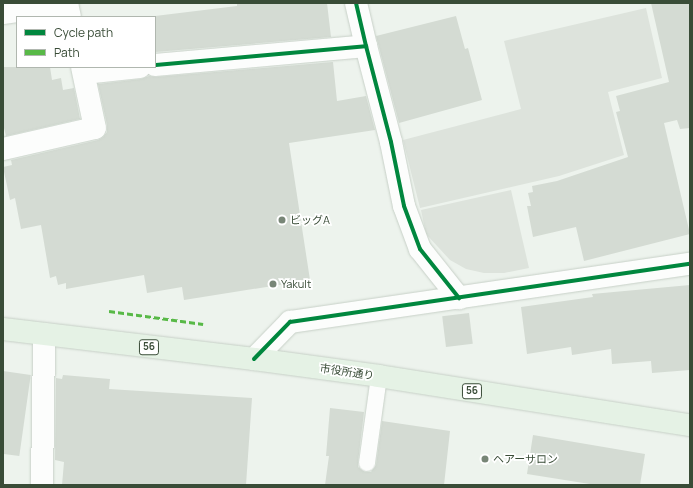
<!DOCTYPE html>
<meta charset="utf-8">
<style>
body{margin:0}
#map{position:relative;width:693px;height:488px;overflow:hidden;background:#edf3ed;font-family:Manrope,"Noto Sans JP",sans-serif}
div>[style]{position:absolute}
.parking>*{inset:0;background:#dde3dc}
.building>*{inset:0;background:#d4dbd3;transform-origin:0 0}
.roads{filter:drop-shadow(0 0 1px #c7d0c7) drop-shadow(0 0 1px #c7d0c7)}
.service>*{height:16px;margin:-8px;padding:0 8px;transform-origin:8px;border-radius:8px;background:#fcfdfc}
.minor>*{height:22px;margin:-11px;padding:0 11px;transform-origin:11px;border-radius:11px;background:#fcfdfc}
.primary>*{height:22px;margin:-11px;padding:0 11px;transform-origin:11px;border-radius:11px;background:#e5f2e5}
.quiet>*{height:3px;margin-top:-1.5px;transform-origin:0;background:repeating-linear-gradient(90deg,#58b947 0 6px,transparent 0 9px)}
.cycleway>*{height:4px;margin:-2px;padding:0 2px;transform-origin:2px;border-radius:2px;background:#00873e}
.dots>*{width:11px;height:11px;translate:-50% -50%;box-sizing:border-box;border:2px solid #fff;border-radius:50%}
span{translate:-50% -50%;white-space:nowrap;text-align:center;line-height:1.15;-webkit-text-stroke:3.5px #fff;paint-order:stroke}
.shield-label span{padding:1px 3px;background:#fff;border:1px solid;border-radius:3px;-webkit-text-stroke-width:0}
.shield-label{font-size:10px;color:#394c37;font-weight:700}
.poi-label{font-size:11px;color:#394c37}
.left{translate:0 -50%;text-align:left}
.street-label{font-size:11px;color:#394c37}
.frame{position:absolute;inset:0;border:4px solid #394c37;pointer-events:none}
.legend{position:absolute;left:16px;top:16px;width:140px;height:52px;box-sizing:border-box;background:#fff;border:1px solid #b0b7af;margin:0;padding:5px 7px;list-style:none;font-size:12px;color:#394c37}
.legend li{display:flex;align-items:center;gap:8px;height:20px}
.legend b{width:20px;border:1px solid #b0b7af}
</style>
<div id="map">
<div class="parking">
<div style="clip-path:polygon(646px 8px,662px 78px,608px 92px,624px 155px,559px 176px,420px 208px,403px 140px,521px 109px,504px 41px)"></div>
<div style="clip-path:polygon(511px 190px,529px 268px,504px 273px,484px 273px,466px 269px,450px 260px,426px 234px,421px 210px)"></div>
</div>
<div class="building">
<div style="clip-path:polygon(237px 3px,327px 3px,331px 37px,155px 52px,155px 16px,237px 6px)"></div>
<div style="clip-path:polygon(651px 3px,690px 3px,690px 128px,680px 129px,677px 120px,664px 123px,690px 234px,584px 261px,576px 227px,533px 237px,527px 206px,531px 206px,528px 193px,533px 192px,532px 186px,557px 181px,628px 157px,616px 112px,620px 111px,616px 96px,669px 82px)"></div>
<div style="clip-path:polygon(456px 16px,465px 49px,468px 48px,482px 100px,399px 123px,376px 36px)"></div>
<div style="clip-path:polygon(333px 62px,337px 101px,366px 96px,375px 130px,289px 143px,310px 280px,184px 300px,182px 287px,147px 293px,144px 275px,66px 289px,66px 283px,58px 285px,56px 276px,50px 278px,41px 225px,21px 229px,15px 198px,10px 200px,3px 167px,12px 165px,11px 160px,98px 140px,103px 137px,107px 132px,107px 125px,98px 84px,141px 79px,149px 76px,156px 77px)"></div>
<div style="clip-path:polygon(3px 67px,50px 67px,52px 80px,61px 78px,63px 90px,74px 88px,80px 119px,6px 136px,3px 124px)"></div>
<div style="clip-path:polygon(690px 285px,690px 370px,652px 373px,651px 361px,612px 364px,611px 349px,572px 355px,571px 347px,527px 354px,521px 307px,593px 297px,592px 294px)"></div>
<div style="left:469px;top:313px;width:31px;height:27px;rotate:83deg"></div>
<div style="left:3px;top:371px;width:28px;height:82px;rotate:8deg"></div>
<div style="clip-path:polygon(63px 375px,110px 379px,109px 389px,252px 398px,246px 485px,62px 485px,64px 462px,55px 460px,56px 378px,62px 379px)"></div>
<div style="clip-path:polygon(330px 408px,364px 412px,358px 462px,358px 467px,365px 472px,371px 472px,376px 465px,382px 421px,450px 431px,444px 485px,325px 485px,329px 456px,326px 456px)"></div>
<div style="clip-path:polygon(533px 435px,645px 454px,640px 485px,596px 485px,527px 474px)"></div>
</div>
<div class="roads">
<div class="service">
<div style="left:367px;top:463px;width:88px;rotate:-82.1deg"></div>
</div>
<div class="minor">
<div style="left:356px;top:3px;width:44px;rotate:76.9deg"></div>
<div style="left:366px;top:46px;width:99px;rotate:75.4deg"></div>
<div style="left:391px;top:142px;width:65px;rotate:78.5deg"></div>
<div style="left:404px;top:206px;width:46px;rotate:69.6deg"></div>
<div style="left:420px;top:249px;width:63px;rotate:51.5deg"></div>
<div style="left:3px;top:13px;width:65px;rotate:-8deg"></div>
<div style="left:67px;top:4px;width:13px;rotate:77deg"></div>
<div style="left:155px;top:65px;width:212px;rotate:-5.1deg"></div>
<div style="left:84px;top:73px;width:56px;rotate:-6.1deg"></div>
<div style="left:3px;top:149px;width:94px;rotate:-12.9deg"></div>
<div style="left:95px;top:128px;width:62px;rotate:-102deg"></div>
<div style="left:254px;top:359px;width:52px;rotate:-45.8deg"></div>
<div style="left:290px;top:322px;width:404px;rotate:-8.3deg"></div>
<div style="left:42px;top:485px;width:151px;rotate:-89.2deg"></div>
</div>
<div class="primary">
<div style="left:3px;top:329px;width:253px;rotate:6.8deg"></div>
<div style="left:254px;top:359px;width:126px;rotate:7.7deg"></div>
<div style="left:379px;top:376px;width:315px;rotate:9deg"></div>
</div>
</div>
<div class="quiet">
<div style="left:109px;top:311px;width:95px;rotate:7.9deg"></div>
</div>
<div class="cycleway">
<div style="left:356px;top:3px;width:44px;rotate:76.9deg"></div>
<div style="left:366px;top:46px;width:99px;rotate:75.4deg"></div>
<div style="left:391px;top:142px;width:65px;rotate:78.5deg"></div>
<div style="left:404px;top:206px;width:46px;rotate:69.6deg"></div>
<div style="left:420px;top:249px;width:63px;rotate:51.5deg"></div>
<div style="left:155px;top:65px;width:212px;rotate:-5.1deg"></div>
<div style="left:254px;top:359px;width:52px;rotate:-45.8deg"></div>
<div style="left:290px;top:322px;width:404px;rotate:-8.3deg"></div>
</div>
<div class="dots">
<div style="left:282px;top:220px;background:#788677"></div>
<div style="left:273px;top:284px;background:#788677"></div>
<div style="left:485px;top:459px;background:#788677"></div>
</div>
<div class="shield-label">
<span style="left:149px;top:347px">56</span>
<span style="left:472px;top:391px">56</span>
</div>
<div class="poi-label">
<span class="left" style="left:290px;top:220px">ビッグA</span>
<span class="left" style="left:281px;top:284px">Yakult</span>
<span class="left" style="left:493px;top:459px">ヘアーサロン</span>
</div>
<div class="street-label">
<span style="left:347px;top:372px;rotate:8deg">市役所通り</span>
</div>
<div class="frame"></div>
<ul class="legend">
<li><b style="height:5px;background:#00873e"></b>Cycle path</li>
<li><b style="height:5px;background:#58b947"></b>Path</li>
</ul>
</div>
